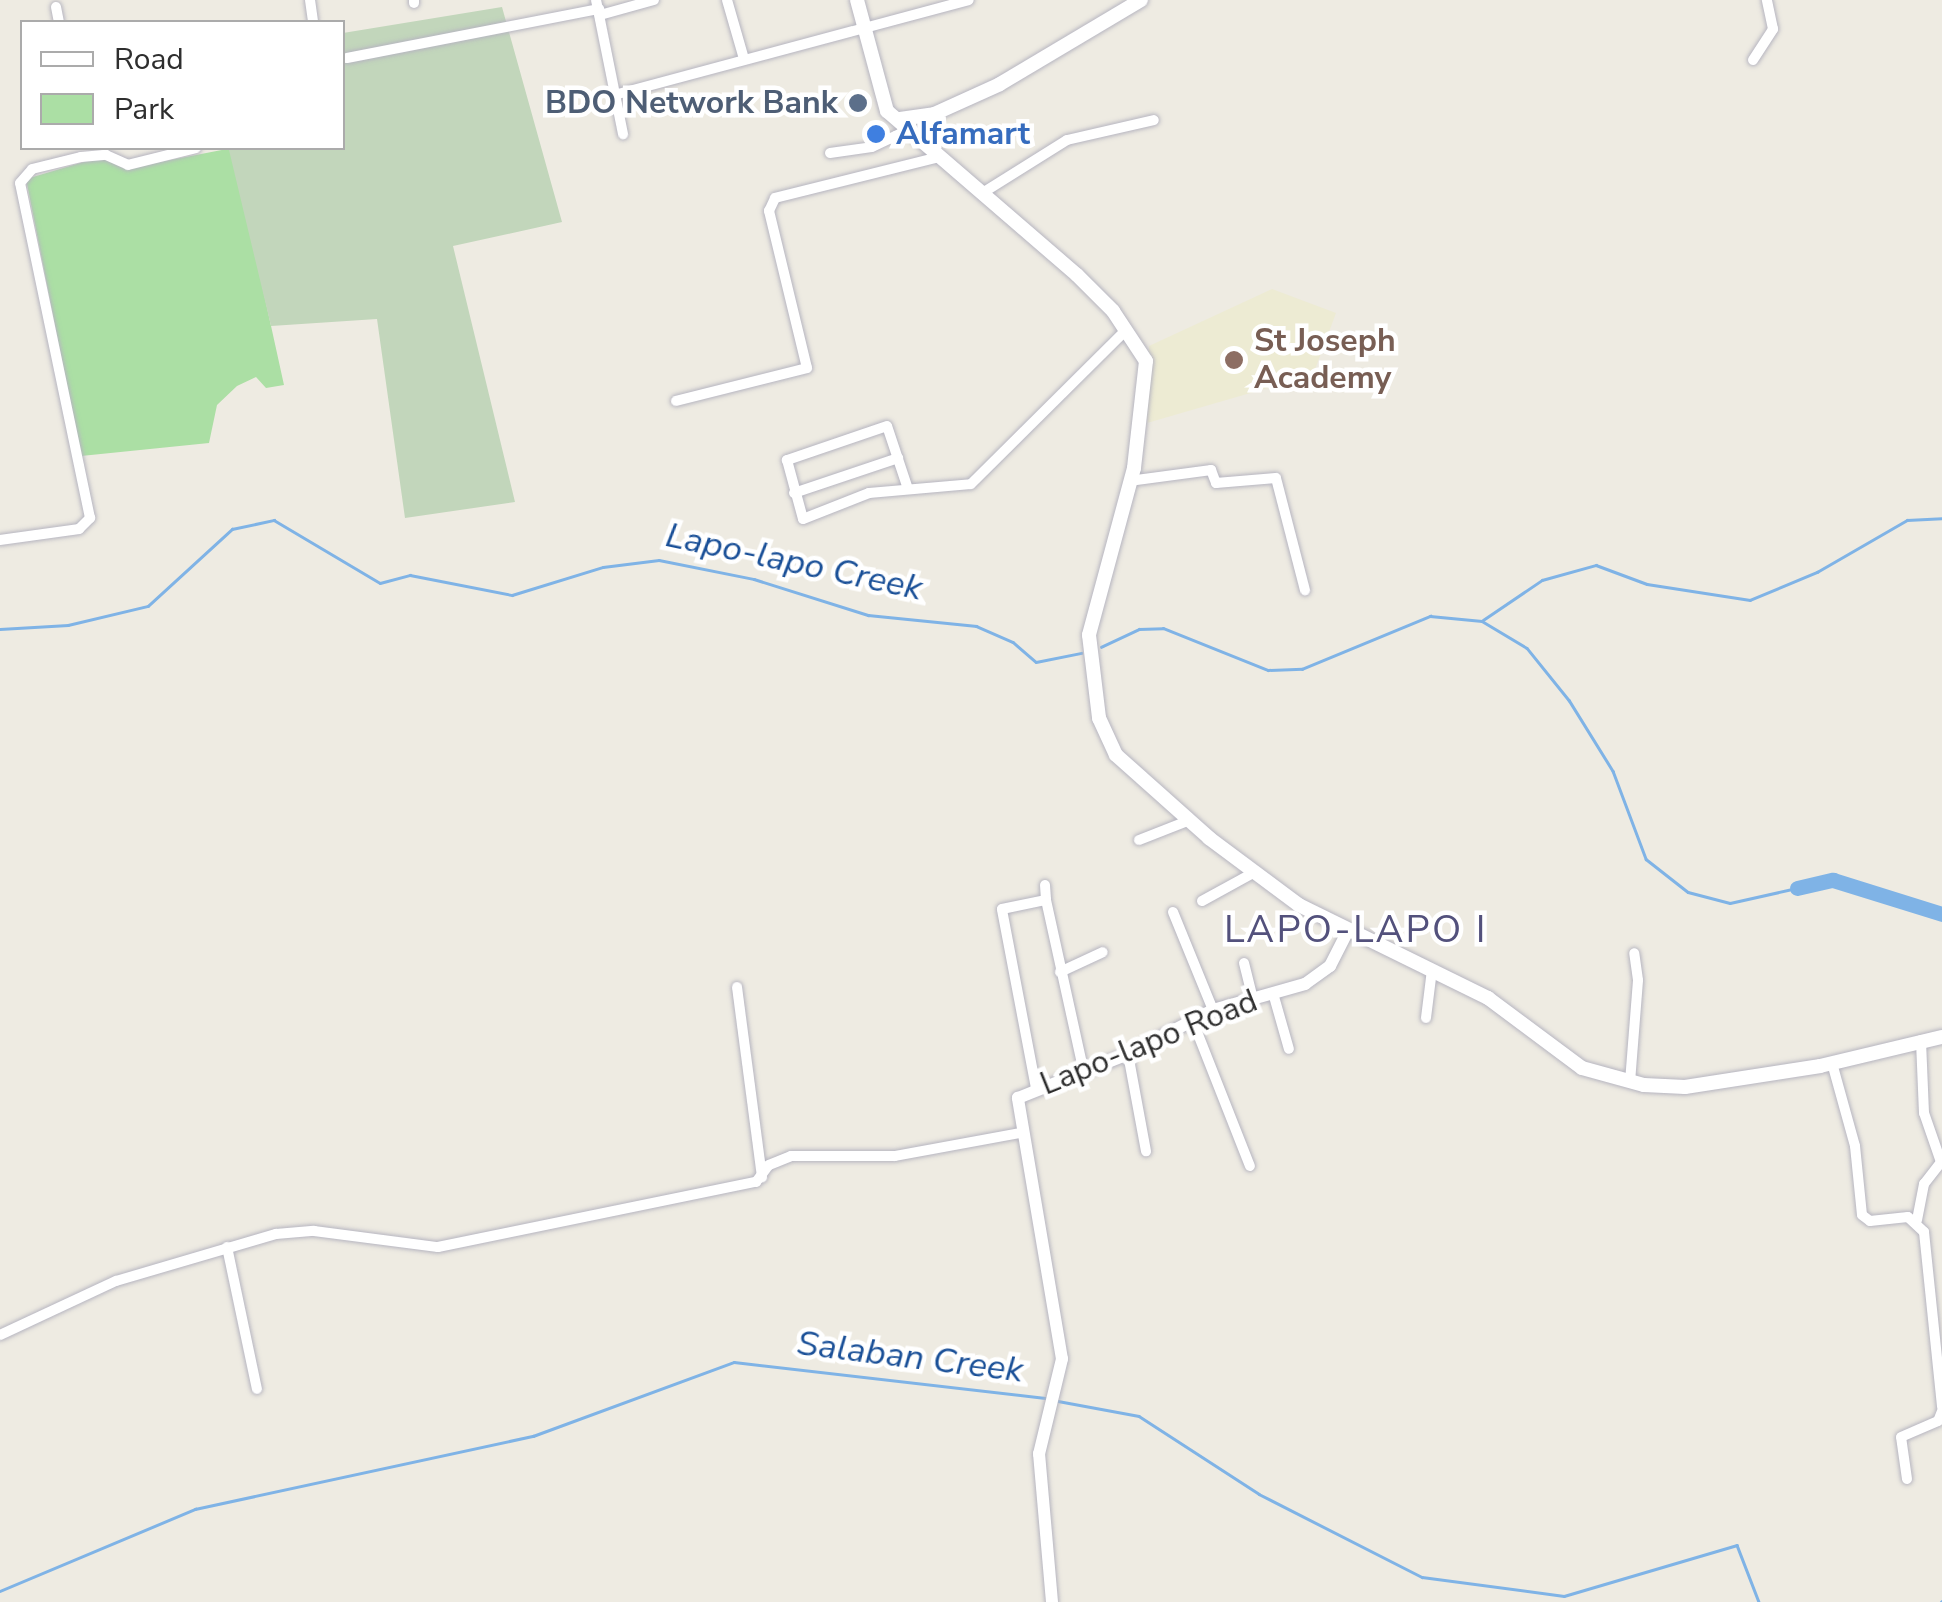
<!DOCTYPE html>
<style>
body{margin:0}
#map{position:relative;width:1942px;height:1602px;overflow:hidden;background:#eeebe2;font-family:"Nunito Sans",sans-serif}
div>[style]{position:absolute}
.education>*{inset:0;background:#edebd3}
.green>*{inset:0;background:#abdfa4}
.cemetery>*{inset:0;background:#c2d6bb}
.stream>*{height:2.5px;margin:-1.25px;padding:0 1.25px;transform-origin:1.25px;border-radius:1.25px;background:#7fb3e6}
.river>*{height:15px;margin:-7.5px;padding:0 7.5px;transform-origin:7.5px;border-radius:7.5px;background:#7fb3e6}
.roads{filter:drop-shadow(0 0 2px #b6b5c0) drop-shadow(0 0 2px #b6b5c0)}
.minor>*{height:10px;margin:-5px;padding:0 5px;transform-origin:5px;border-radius:5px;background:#fff}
.tertiary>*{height:12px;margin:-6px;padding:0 6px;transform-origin:6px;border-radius:6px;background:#fff}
.secondary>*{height:14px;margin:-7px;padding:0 7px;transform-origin:7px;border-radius:7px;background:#fff}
.dots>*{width:28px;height:28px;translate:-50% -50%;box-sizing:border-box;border:5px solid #fff;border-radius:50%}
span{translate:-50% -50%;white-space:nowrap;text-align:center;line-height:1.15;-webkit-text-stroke:9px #fff;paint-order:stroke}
.service-label{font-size:32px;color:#4e5e75;font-weight:700}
.right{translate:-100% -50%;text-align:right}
.shop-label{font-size:32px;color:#366cbe;font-weight:700}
.left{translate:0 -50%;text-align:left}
.education-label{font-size:32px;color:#785e54;font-weight:700}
.street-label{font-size:32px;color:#2e2e2e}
.water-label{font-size:35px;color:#194f97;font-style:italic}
.quarter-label{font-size:38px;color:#53517c;letter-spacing:2.5px}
.legend{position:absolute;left:20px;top:20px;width:325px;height:130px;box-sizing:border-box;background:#fff;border:2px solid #ababab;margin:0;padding:12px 18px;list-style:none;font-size:30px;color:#2e2e2e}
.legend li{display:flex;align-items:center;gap:20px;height:50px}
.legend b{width:50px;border:2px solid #ababab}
</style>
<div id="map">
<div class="education">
<div style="clip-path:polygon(1272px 289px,1336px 313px,1313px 375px,1147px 423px,1149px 346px)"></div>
</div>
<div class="green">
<div style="clip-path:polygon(232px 148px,284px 385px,266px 388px,256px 377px,237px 386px,217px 405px,209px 443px,81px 456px,26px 179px,104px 156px,129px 168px)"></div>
</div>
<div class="cemetery">
<div style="clip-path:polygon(502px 7px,562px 222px,453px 246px,515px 502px,405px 518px,377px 319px,271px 326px,229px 150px,342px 148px,343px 33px)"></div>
</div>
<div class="stream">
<div style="left:1483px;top:620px;width:71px;rotate:-34.1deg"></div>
<div style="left:1542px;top:580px;width:56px;rotate:-15.5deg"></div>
<div style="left:1596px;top:565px;width:54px;rotate:20.4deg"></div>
<div style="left:1647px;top:584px;width:104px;rotate:8.8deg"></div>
<div style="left:1750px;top:600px;width:73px;rotate:-22.7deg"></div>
<div style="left:1817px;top:572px;width:104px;rotate:-30deg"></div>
<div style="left:1907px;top:520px;width:35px;rotate:-3deg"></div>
<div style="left:0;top:629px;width:68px;rotate:-3.4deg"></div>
<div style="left:68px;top:625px;width:82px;rotate:-13.4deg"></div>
<div style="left:148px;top:606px;width:114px;rotate:-42.5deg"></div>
<div style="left:232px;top:529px;width:43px;rotate:-12.1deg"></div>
<div style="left:274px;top:520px;width:123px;rotate:30.7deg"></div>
<div style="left:380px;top:583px;width:31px;rotate:-15deg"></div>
<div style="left:410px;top:575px;width:104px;rotate:11.1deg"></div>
<div style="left:512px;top:595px;width:95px;rotate:-17.1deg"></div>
<div style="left:603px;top:567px;width:56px;rotate:-7.1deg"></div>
<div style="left:659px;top:560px;width:97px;rotate:11.3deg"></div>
<div style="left:754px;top:579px;width:120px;rotate:17.5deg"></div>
<div style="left:868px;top:615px;width:109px;rotate:5.8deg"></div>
<div style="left:976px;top:626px;width:40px;rotate:23.4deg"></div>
<div style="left:1013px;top:642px;width:30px;rotate:41deg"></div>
<div style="left:1036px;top:662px;width:46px;rotate:-11.3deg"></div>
<div style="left:1101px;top:647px;width:42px;rotate:-25.3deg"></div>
<div style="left:1139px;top:629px;width:24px;rotate:-2deg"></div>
<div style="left:1163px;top:628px;width:113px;rotate:21.8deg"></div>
<div style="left:1268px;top:670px;width:34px;rotate:-2deg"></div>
<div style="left:1302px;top:669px;width:139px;rotate:-22.5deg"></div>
<div style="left:1430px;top:616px;width:52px;rotate:5.5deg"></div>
<div style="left:1482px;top:621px;width:52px;rotate:31deg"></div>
<div style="left:1527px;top:648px;width:67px;rotate:51.1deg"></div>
<div style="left:1569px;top:700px;width:84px;rotate:58.2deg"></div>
<div style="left:1613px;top:771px;width:94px;rotate:69.4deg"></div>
<div style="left:1646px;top:859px;width:53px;rotate:38.2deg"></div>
<div style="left:1688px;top:892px;width:43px;rotate:14.7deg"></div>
<div style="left:1730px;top:903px;width:69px;rotate:-12.6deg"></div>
<div style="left:1058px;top:1401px;width:82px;rotate:10.5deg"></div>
<div style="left:1139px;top:1416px;width:143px;rotate:33deg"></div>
<div style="left:1259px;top:1494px;width:183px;rotate:27deg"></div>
<div style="left:1422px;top:1577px;width:143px;rotate:7.6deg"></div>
<div style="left:1564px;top:1596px;width:180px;rotate:-16.4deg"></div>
<div style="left:1737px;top:1545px;width:61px;rotate:68.9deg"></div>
<div style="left:0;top:1591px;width:212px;rotate:-22.8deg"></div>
<div style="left:195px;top:1509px;width:346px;rotate:-12.2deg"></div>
<div style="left:533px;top:1436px;width:214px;rotate:-20.2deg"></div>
<div style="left:734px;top:1362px;width:313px;rotate:6.6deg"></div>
<div style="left:1941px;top:1602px;width:1px;rotate:-45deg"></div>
</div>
<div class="river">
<div style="left:1797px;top:888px;width:37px;rotate:-13deg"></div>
<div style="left:1833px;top:880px;width:114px;rotate:17.3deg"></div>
</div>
<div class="roads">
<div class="minor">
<div style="left:310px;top:0;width:22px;rotate:82deg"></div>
<div style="left:414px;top:0;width:3px;rotate:90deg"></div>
<div style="left:596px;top:0;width:137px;rotate:78.6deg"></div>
<div style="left:727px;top:0;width:61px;rotate:73.9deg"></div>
<div style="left:56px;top:7px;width:15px;rotate:79deg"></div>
<div style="left:600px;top:15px;width:56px;rotate:-15.5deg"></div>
<div style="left:347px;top:58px;width:257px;rotate:-11deg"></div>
<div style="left:1753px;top:60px;width:37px;rotate:-57deg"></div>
<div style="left:1773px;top:29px;width:30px;rotate:-102deg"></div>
<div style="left:618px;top:94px;width:363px;rotate:-15deg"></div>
<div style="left:830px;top:153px;width:42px;rotate:-8.1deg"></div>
<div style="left:872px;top:147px;width:42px;rotate:-25.3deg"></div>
<div style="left:984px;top:192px;width:98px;rotate:-32.1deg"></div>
<div style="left:1067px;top:140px;width:89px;rotate:-12.9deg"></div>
<div style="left:676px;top:401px;width:135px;rotate:-14.1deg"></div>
<div style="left:807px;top:368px;width:162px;rotate:-103.6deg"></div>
<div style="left:769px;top:211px;width:14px;rotate:-65deg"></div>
<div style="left:775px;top:198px;width:170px;rotate:-14deg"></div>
<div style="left:1129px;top:481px;width:83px;rotate:-7.6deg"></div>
<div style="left:1211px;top:470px;width:14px;rotate:69deg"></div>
<div style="left:1216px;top:483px;width:60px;rotate:-4.8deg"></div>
<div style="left:1276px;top:478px;width:116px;rotate:75.5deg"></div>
<div style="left:908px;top:489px;width:66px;rotate:-108.4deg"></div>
<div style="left:887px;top:426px;width:106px;rotate:161.2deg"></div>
<div style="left:787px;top:460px;width:61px;rotate:74.8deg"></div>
<div style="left:803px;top:519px;width:71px;rotate:-21.5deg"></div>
<div style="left:869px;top:493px;width:102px;rotate:-5deg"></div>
<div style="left:971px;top:484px;width:218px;rotate:-44.8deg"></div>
<div style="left:794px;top:493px;width:110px;rotate:-18.6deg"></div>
<div style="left:0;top:540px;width:80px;rotate:-7.9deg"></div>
<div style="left:79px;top:529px;width:16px;rotate:-45deg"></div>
<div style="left:90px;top:518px;width:342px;rotate:-101.8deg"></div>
<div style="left:20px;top:183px;width:18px;rotate:-49deg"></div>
<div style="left:32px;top:169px;width:50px;rotate:-13.8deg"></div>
<div style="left:81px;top:157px;width:25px;rotate:-5deg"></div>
<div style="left:106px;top:155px;width:24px;rotate:24deg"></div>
<div style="left:128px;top:165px;width:70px;rotate:-14deg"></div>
<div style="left:1139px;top:840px;width:55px;rotate:-21.4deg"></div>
<div style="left:1045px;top:885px;width:15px;rotate:86deg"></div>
<div style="left:1202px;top:901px;width:58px;rotate:-28.8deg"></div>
<div style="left:1173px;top:912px;width:106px;rotate:67.8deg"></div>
<div style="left:1244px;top:963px;width:36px;rotate:76deg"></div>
<div style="left:1060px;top:972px;width:47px;rotate:-24.9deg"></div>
<div style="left:737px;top:987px;width:192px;rotate:82.5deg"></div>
<div style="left:1273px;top:993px;width:58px;rotate:74.1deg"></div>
<div style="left:1426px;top:1018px;width:48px;rotate:-82.9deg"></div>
<div style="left:1192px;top:1019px;width:158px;rotate:68.5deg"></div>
<div style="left:1128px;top:1054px;width:99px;rotate:79.5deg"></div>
<div style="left:1832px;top:1063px;width:86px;rotate:74.5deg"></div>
<div style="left:1855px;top:1146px;width:69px;rotate:84.2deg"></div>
<div style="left:1862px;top:1215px;width:10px;rotate:37deg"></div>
<div style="left:1870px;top:1221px;width:38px;rotate:-6deg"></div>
<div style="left:1908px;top:1217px;width:22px;rotate:43deg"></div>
<div style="left:1924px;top:1232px;width:176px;rotate:84.1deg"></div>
<div style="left:1630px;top:1082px;width:102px;rotate:-85.5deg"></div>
<div style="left:1638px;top:980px;width:27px;rotate:-98deg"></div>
<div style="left:1036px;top:1088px;width:182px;rotate:-100.8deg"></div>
<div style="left:1002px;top:909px;width:45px;rotate:-11.6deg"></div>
<div style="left:1046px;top:900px;width:172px;rotate:77.6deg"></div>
<div style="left:1917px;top:1220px;width:37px;rotate:-79deg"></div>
<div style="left:1924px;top:1184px;width:28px;rotate:-52deg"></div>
<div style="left:1941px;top:1162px;width:52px;rotate:-109.1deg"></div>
<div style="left:1924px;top:1113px;width:73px;rotate:-92.4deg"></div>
<div style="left:227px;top:1247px;width:145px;rotate:78.1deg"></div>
<div style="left:0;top:1335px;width:128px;rotate:-25deg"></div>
<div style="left:116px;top:1281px;width:167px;rotate:-16.4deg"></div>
<div style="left:276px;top:1234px;width:38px;rotate:-5deg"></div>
<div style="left:314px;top:1231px;width:125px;rotate:7.4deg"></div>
<div style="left:438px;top:1247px;width:325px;rotate:-11.6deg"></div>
<div style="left:756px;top:1182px;width:21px;rotate:-53deg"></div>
<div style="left:769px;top:1165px;width:24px;rotate:-22deg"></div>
<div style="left:791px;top:1156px;width:104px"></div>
<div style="left:895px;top:1156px;width:127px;rotate:-10.4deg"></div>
<div style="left:1907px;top:1479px;width:42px;rotate:-98.1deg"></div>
<div style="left:1901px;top:1437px;width:40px;rotate:-23.4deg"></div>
<div style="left:1938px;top:1421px;width:11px;rotate:-68deg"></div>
</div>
<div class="tertiary">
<div style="left:1052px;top:1602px;width:149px;rotate:-95deg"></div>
<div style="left:1039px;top:1454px;width:98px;rotate:-76.4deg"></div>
<div style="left:1062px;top:1359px;width:265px;rotate:-99.6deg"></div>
<div style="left:1018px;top:1098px;width:118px;rotate:-21.8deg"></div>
<div style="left:1128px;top:1054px;width:96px;rotate:-27.4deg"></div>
<div style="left:1213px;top:1010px;width:96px;rotate:-15.8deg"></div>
<div style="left:1305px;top:984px;width:31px;rotate:-36deg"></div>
<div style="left:1330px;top:966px;width:37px;rotate:-63deg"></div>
</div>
<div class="secondary">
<div style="left:857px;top:0;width:115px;rotate:74.9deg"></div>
<div style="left:887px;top:111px;width:251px;rotate:40.8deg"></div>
<div style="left:1077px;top:275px;width:51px;rotate:45deg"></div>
<div style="left:1113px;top:311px;width:60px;rotate:56.6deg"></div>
<div style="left:1146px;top:361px;width:108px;rotate:96.4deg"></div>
<div style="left:1134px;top:468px;width:173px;rotate:105.1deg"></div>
<div style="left:1089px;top:635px;width:84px;rotate:83.1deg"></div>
<div style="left:1099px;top:718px;width:41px;rotate:65.3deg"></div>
<div style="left:1116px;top:755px;width:125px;rotate:41.7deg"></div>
<div style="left:1209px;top:838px;width:112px;rotate:36.7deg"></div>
<div style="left:1299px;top:905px;width:211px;rotate:26.2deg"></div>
<div style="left:1488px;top:998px;width:117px;rotate:36.7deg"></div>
<div style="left:1582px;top:1068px;width:64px;rotate:15.3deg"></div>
<div style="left:1644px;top:1085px;width:41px;rotate:2.8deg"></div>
<div style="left:1685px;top:1087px;width:137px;rotate:-8.8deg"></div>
<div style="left:1820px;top:1066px;width:125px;rotate:-13.4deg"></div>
<div style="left:900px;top:119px;width:34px;rotate:-8deg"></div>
<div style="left:934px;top:114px;width:72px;rotate:-24.4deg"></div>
<div style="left:1000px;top:84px;width:164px;rotate:-30.8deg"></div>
</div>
</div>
<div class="dots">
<div style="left:858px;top:103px;background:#5c6f8a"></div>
<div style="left:876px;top:134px;background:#3f7fe0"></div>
<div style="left:1234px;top:360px;background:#8d6e63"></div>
</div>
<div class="service-label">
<span class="right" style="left:838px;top:103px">BDO Network Bank</span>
</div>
<div class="shop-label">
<span class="left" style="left:896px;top:134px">Alfamart</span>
</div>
<div class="education-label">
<span class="left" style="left:1254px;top:360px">St Joseph<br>Academy</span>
</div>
<div class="street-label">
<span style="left:1149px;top:1043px;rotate:-22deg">Lapo-lapo Road</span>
</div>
<div class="water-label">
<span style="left:794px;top:562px;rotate:12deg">Lapo-lapo Creek</span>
<span style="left:910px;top:1357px;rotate:7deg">Salaban Creek</span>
</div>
<div class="quarter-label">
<span style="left:1356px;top:930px">LAPO-LAPO I</span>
</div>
<ul class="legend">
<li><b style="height:12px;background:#fff"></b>Road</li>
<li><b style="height:28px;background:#abdfa4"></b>Park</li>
</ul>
</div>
